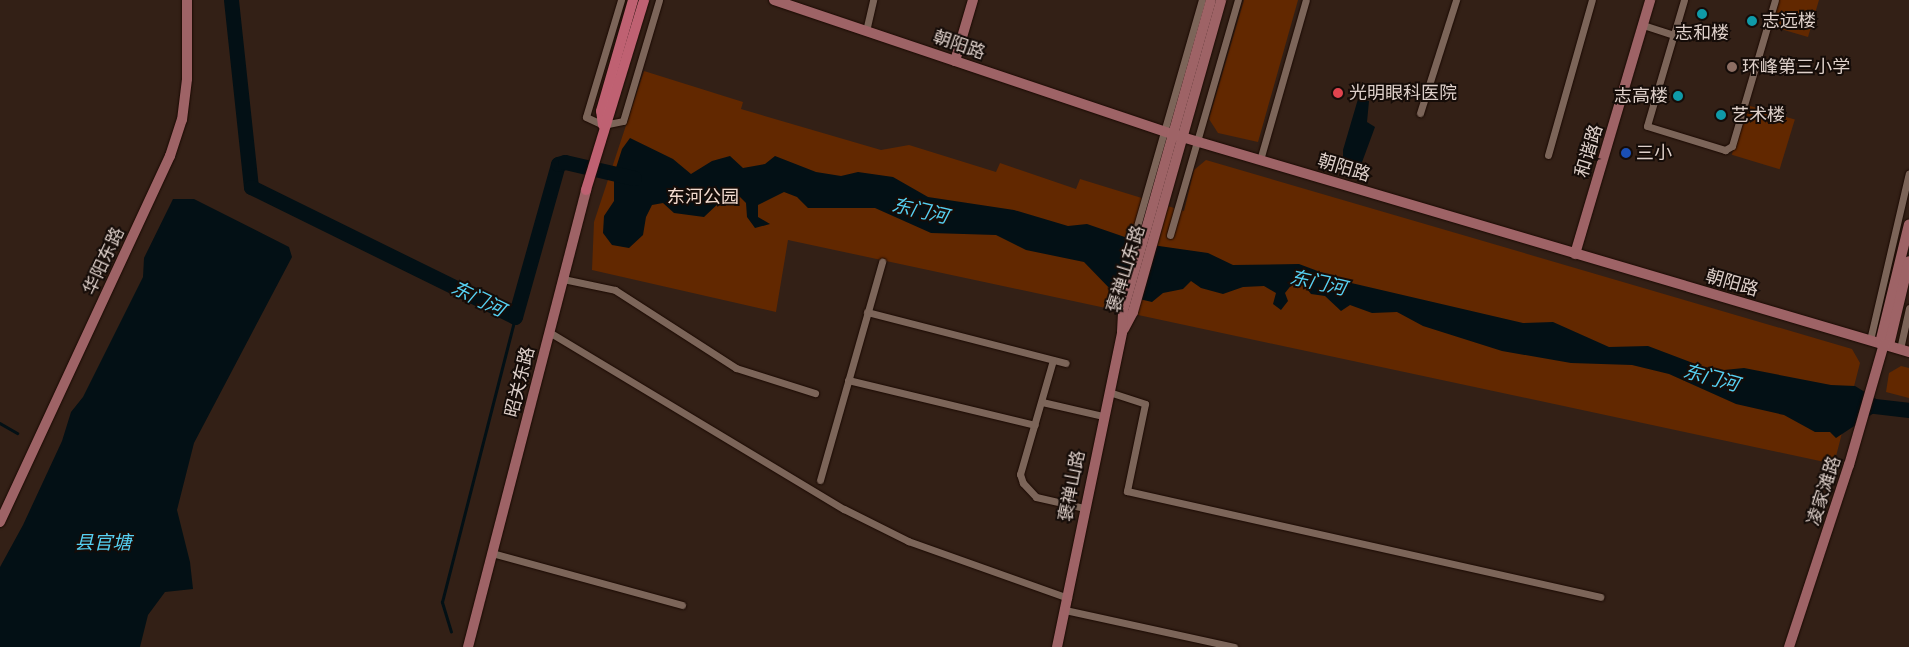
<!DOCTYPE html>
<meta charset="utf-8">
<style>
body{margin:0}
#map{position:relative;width:1909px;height:647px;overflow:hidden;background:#332016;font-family:"Space Grotesk","Noto Sans SC",sans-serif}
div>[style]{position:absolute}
.green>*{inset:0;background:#622800;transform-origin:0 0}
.water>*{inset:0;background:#031015}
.stream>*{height:2.5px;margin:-1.25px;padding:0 1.25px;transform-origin:1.25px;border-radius:1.25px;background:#031015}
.river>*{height:15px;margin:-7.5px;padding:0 7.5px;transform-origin:7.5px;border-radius:7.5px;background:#031015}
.roads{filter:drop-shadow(0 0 1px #1a0902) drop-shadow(0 0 1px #1a0902)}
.street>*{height:7px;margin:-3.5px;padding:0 3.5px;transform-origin:3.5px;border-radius:3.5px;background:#7c6559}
.secondary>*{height:10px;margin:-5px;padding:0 5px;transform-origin:5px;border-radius:5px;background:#9e6366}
.primary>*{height:10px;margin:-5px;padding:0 5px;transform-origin:5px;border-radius:5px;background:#bf6172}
.dots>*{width:14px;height:14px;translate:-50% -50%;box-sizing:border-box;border:2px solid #150c08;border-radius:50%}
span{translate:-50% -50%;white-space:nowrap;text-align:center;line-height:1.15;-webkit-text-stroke:4px #150c08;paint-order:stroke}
.poi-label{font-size:18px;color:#ded0ca}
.left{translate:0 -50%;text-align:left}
.right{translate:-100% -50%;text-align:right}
.street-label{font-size:18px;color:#ded0ca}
.park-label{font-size:18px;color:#f2dbcf}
.water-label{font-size:19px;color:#56d1f3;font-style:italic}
</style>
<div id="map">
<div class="green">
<div style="clip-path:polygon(1244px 0,1298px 0,1258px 142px,1218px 133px,1209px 119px)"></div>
<div style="clip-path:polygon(1777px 0,1819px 0,1808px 37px,1770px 26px)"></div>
<div style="clip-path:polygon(644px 71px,743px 102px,741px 109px,881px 150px,909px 145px,996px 172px,1000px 163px,1076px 189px,1080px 179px,1184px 211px,1194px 170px,1206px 160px,1852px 349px,1860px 363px,1834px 464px,788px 240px,776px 312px,592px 270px,594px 222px)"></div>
<div style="left:1747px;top:105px;width:50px;height:52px;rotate:17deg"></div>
<div style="clip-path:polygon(1901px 366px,1909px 368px,1909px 398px,1886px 392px,1889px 373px)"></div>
</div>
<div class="water">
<div style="clip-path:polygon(1358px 99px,1369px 101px,1367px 122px,1375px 127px,1361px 165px,1343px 159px,1343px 150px)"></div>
<div style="clip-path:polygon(630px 138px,673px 159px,691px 174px,712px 161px,730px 156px,743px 168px,765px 164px,775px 156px,816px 172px,841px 176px,858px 172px,893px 177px,928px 197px,1014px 210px,1068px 226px,1087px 224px,1145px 244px,1208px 253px,1233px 265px,1299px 264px,1347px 282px,1523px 323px,1553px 322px,1609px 347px,1648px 346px,1714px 371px,1744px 368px,1831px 385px,1855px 386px,1886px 405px,1836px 438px,1830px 432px,1815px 432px,1784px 415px,1736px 404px,1669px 374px,1632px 365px,1571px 363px,1502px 351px,1423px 326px,1397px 312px,1372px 313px,1350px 305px,1341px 311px,1325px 296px,1311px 294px,1304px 285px,1293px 283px,1285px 293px,1288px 301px,1281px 310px,1273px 304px,1276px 293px,1264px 286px,1243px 287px,1223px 294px,1201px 288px,1191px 281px,1183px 289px,1163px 293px,1152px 302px,1114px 293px,1084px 262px,1026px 250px,996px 235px,931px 233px,875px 208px,808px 208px,797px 197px,784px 192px,758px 205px,758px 217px,770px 224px,755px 228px,747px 217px,746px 203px,738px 195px,723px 199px,704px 217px,674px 213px,663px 203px,652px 205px,646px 217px,643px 235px,629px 248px,612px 245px,603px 233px,604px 216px,614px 201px,614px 174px,622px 149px)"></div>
<div style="clip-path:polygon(173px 199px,194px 199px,289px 247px,292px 257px,194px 443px,177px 510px,190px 562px,193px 589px,165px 592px,148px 615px,140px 647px,0 647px,0 567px,23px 525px,62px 441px,71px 412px,83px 397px,143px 277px,144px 258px)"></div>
</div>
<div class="stream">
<div style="left:0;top:423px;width:20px;rotate:30deg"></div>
<div style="left:451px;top:632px;width:31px;rotate:-107deg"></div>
<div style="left:442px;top:602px;width:294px;rotate:-75.6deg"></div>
</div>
<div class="river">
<div style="left:231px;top:0;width:188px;rotate:83.9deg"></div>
<div style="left:251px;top:187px;width:294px;rotate:26.2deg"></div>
<div style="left:515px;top:317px;width:159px;rotate:-74.3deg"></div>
<div style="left:558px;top:164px;width:7px;rotate:-16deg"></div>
<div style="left:565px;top:162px;width:71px;rotate:13.1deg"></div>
<div style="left:1866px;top:405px;width:43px;rotate:6.6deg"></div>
</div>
<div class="roads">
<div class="street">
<div style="left:621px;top:0;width:122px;rotate:106.7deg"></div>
<div style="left:586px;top:117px;width:19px;rotate:25deg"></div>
<div style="left:603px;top:125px;width:20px;rotate:-11deg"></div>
<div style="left:623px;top:121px;width:126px;rotate:-73.4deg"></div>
<div style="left:1684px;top:0;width:131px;rotate:106.4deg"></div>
<div style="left:1647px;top:126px;width:82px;rotate:17.1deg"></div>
<div style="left:1725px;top:150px;width:8px;rotate:-30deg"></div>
<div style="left:1732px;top:146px;width:152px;rotate:-73.6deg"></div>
<div style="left:1643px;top:25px;width:32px;rotate:18deg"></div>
<div style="left:866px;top:31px;width:32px;rotate:-77deg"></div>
<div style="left:1420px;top:113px;width:119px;rotate:-72.3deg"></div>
<div style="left:1548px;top:155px;width:161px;rotate:-74.2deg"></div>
<div style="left:1260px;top:160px;width:166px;rotate:-74deg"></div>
<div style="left:1137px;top:226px;width:235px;rotate:-74deg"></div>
<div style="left:1170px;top:235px;width:245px;rotate:-73.9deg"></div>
<div style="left:563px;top:279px;width:53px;rotate:11.9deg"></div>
<div style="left:615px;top:290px;width:144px;rotate:32.8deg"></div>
<div style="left:736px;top:368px;width:83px;rotate:17.6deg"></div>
<div style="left:867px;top:312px;width:205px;rotate:14.4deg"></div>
<div style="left:549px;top:332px;width:344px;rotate:31deg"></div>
<div style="left:844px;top:509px;width:72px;rotate:26.6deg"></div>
<div style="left:908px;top:541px;width:170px;rotate:19.6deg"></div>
<div style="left:1870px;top:340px;width:171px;rotate:-76.9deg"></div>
<div style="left:1900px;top:349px;width:42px;rotate:-77.6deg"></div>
<div style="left:1053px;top:360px;width:119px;rotate:106.1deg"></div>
<div style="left:1020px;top:474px;width:9px;rotate:72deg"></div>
<div style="left:1023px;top:483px;width:19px;rotate:47deg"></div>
<div style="left:1036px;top:497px;width:49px;rotate:12.9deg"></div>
<div style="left:848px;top:380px;width:192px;rotate:13.5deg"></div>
<div style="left:1109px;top:392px;width:38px;rotate:18deg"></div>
<div style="left:1145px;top:404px;width:89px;rotate:101.7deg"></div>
<div style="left:1127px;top:491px;width:485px;rotate:12.6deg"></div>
<div style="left:1042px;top:402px;width:63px;rotate:12.9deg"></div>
<div style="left:820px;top:480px;width:227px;rotate:-74.1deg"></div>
<div style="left:492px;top:553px;width:197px;rotate:15.3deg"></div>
<div style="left:1065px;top:610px;width:173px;rotate:12.3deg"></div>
</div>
<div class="secondary">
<div style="left:774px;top:0;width:430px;rotate:18.6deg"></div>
<div style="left:1182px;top:137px;width:758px;rotate:16.47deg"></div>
<div style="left:955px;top:61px;width:64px;rotate:-73.6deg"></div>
<div style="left:1575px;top:254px;width:265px;rotate:-73.5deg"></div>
<div style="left:1124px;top:329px;width:19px;rotate:-62deg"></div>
<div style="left:1133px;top:312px;width:324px;rotate:-74.2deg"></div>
<div style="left:1880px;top:343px;width:122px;rotate:-76.3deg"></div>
<div style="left:1889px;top:345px;width:86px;rotate:-76.6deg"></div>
<div style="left:0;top:522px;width:404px;rotate:-65.1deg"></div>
<div style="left:170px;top:156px;width:38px;rotate:-72deg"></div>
<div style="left:182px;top:120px;width:41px;rotate:-83deg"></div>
<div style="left:187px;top:79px;width:79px;rotate:-90deg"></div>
<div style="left:468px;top:647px;width:472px;rotate:-75.5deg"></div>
<div style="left:1057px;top:647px;width:322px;rotate:-78.3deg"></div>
<div style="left:1122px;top:332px;width:21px;rotate:-87deg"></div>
<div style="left:1123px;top:311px;width:323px;rotate:-74.2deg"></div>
<div style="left:1789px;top:647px;width:192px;rotate:-71.8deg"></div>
<div style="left:1849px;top:465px;width:126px;rotate:-73.9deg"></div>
</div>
<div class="primary">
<div style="left:603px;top:125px;width:14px;rotate:-98deg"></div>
<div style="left:601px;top:111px;width:116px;rotate:-73.9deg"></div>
<div style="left:586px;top:190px;width:199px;rotate:-73deg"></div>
</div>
</div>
<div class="dots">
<div style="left:1702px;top:14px;background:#0f9aa8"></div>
<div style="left:1752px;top:21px;background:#0f9aa8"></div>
<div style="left:1732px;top:67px;background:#8d6e63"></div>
<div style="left:1338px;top:93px;background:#e0444e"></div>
<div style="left:1678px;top:96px;background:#0f9aa8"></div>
<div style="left:1721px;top:115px;background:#0f9aa8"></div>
<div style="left:1626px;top:153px;background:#1a4fb4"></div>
</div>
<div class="poi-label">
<span class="left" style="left:1762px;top:21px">志远楼</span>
<span style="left:1702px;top:33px">志和楼</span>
<span class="left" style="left:1742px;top:67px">环峰第三小学</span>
<span class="left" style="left:1349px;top:93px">光明眼科医院</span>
<span class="right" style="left:1668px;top:96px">志高楼</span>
<span class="left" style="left:1731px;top:115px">艺术楼</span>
<span class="left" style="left:1636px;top:153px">三小</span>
</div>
<div class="street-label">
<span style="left:959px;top:45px;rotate:19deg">朝阳路</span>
<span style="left:1589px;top:151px;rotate:-73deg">和谐路</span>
<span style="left:1344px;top:168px;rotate:17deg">朝阳路</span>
<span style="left:104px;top:261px;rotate:-65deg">华阳东路</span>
<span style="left:1126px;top:269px;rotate:-73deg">褒禅山东路</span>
<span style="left:1732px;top:283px;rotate:16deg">朝阳路</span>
<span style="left:520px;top:382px;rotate:-76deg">昭关东路</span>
<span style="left:1072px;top:486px;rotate:-79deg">褒禅山路</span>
<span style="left:1824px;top:491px;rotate:-72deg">凌家滩路</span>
</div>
<div class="park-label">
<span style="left:703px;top:197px">东河公园</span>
</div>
<div class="water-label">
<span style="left:920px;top:211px;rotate:13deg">东门河</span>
<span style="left:1318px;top:283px;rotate:12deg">东门河</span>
<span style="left:478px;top:299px;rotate:26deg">东门河</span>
<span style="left:1711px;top:378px;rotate:15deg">东门河</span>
<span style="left:103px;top:543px">县官塘</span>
</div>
</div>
